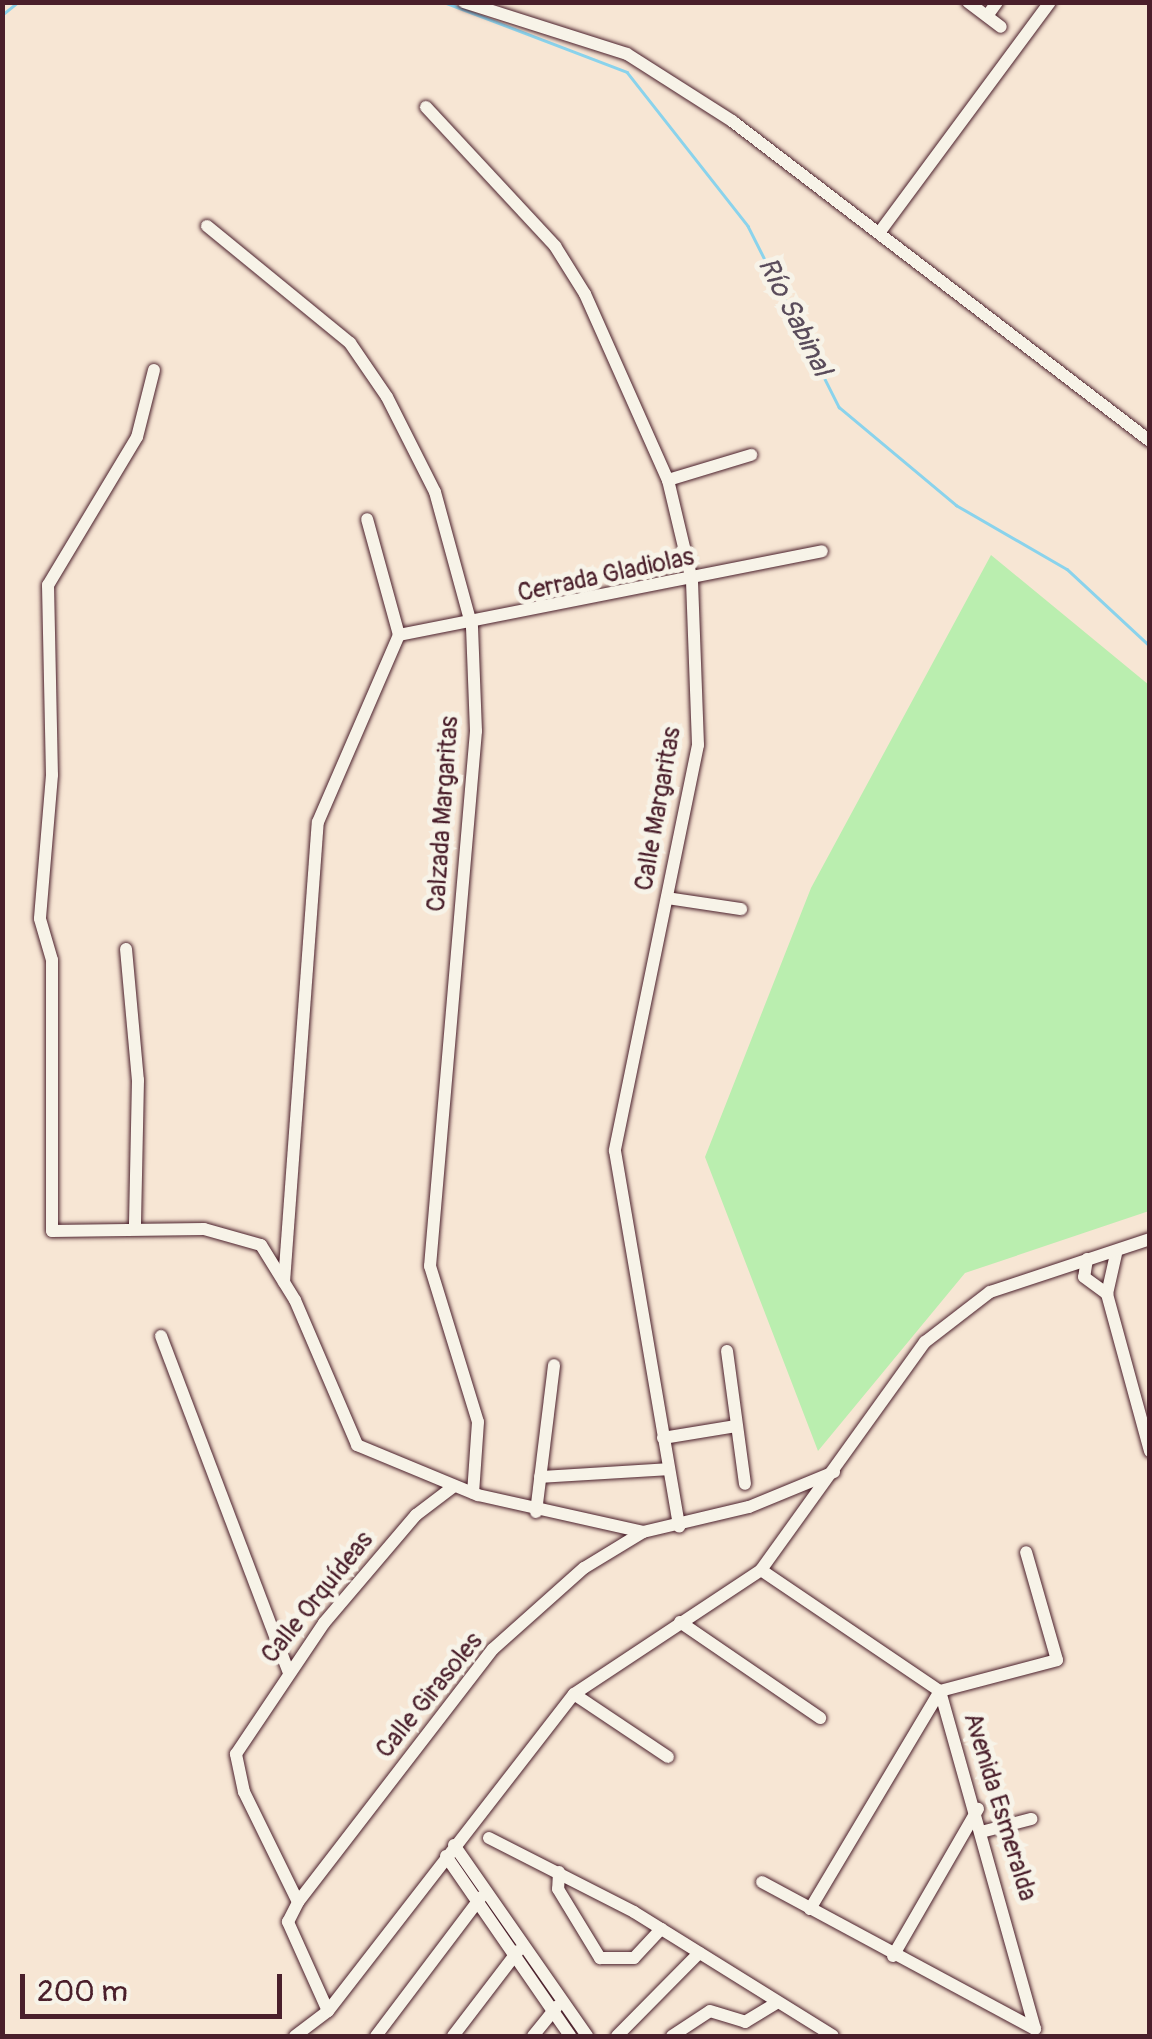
<!DOCTYPE html>
<meta charset="utf-8">
<style>
body{margin:0}
#map{position:relative;width:1152px;height:2039px;overflow:hidden;background:#f7e6d4;font-family:Pangolin,sans-serif}
div>[style]{position:absolute}
.green>*{inset:0;background:#baeeaf}
.stream>*{height:2.5px;margin:-1.25px;padding:0 1.25px;transform-origin:1.25px;border-radius:1.25px;background:#8ad3ec}
.roads{filter:drop-shadow(0 0 2px #4a1f2b) drop-shadow(0 0 2px #4a1f2b)}
.minor>*{height:12px;margin:-6px;padding:0 6px;transform-origin:6px;border-radius:6px;background:#f7f3e8}
span{translate:-50% -50%;white-space:nowrap;text-align:center;line-height:1.15;-webkit-text-stroke:10px #f7f3e8;paint-order:stroke}
.street-label{font-size:25px;color:#4a1f2b}
.water-label{font-size:28px;color:#5a4c5b;font-style:italic}
.frame{position:absolute;inset:0;border:5px solid #4a1f2b;pointer-events:none}
.scale{position:absolute;left:20px;top:1974px;width:262px;height:45px;box-sizing:border-box;border:5px solid #4a1f2b;border-top:0;padding-left:12px;font-size:30px;line-height:35px;white-space:nowrap;color:#4a1f2b;-webkit-text-stroke:8px #f7f3e8;paint-order:stroke}
</style>
<div id="map">
<div class="green">
<div style="clip-path:polygon(991px 555px,1149px 685px,1149px 1211px,965px 1273px,818px 1451px,705px 1157px,811px 888px)"></div>
</div>
<div class="stream">
<div style="left:444px;top:2px;width:196px;rotate:20.9deg"></div>
<div style="left:627px;top:72px;width:196px;rotate:51.8deg"></div>
<div style="left:748px;top:226px;width:203px;rotate:63.3deg"></div>
<div style="left:839px;top:407px;width:153px;rotate:39.9deg"></div>
<div style="left:956px;top:505px;width:128px;rotate:30deg"></div>
<div style="left:1067px;top:569px;width:113px;rotate:42.9deg"></div>
<div style="left:2px;top:15px;width:21px;rotate:-39deg"></div>
</div>
<div class="roads">
<div class="minor">
<div style="left:464px;top:2px;width:171px;rotate:17.7deg"></div>
<div style="left:627px;top:54px;width:125px;rotate:32.5deg"></div>
<div style="left:732px;top:121px;width:526px;rotate:37.44deg"></div>
<div style="left:968px;top:2px;width:41px;rotate:37.1deg"></div>
<div style="left:987px;top:16px;width:17px;rotate:-54deg"></div>
<div style="left:426px;top:107px;width:190px;rotate:47.1deg"></div>
<div style="left:555px;top:246px;width:57px;rotate:58deg"></div>
<div style="left:585px;top:294px;width:204px;rotate:66deg"></div>
<div style="left:668px;top:480px;width:104px;rotate:76.6deg"></div>
<div style="left:692px;top:581px;width:164px;rotate:87.9deg"></div>
<div style="left:698px;top:745px;width:414px;rotate:101.6deg"></div>
<div style="left:615px;top:1151px;width:381px;rotate:80.3deg"></div>
<div style="left:207px;top:226px;width:185px;rotate:39.3deg"></div>
<div style="left:350px;top:343px;width:65px;rotate:55.6deg"></div>
<div style="left:387px;top:397px;width:106px;rotate:63.2deg"></div>
<div style="left:435px;top:492px;width:140px;rotate:74.7deg"></div>
<div style="left:472px;top:627px;width:104px;rotate:87.8deg"></div>
<div style="left:476px;top:731px;width:537px;rotate:94.91deg"></div>
<div style="left:430px;top:1266px;width:163px;rotate:72.9deg"></div>
<div style="left:478px;top:1422px;width:71px;rotate:94deg"></div>
<div style="left:882px;top:229px;width:282px;rotate:-53.5deg"></div>
<div style="left:154px;top:370px;width:69px;rotate:104.2deg"></div>
<div style="left:137px;top:437px;width:173px;rotate:121deg"></div>
<div style="left:48px;top:585px;width:190px;rotate:88.8deg"></div>
<div style="left:52px;top:775px;width:144px;rotate:94.8deg"></div>
<div style="left:40px;top:919px;width:43px;rotate:73.7deg"></div>
<div style="left:52px;top:960px;width:271px;rotate:90deg"></div>
<div style="left:52px;top:1231px;width:152px;rotate:-0.8deg"></div>
<div style="left:204px;top:1229px;width:59px;rotate:15.7deg"></div>
<div style="left:261px;top:1245px;width:65px;rotate:58.3deg"></div>
<div style="left:295px;top:1300px;width:158px;rotate:66.8deg"></div>
<div style="left:357px;top:1445px;width:131px;rotate:22.5deg"></div>
<div style="left:478px;top:1495px;width:169px;rotate:12.6deg"></div>
<div style="left:643px;top:1532px;width:109px;rotate:-13.3deg"></div>
<div style="left:749px;top:1507px;width:92px;rotate:-22.4deg"></div>
<div style="left:668px;top:480px;width:87px;rotate:-16.8deg"></div>
<div style="left:399px;top:635px;width:431px;rotate:-11.2deg"></div>
<div style="left:667px;top:898px;width:75px;rotate:8.5deg"></div>
<div style="left:126px;top:949px;width:132px;rotate:84.8deg"></div>
<div style="left:138px;top:1080px;width:149px;rotate:91.2deg"></div>
<div style="left:1116px;top:1254px;width:41px;rotate:102.7deg"></div>
<div style="left:1107px;top:1294px;width:163px;rotate:74.7deg"></div>
<div style="left:1087px;top:1259px;width:18px;rotate:99deg"></div>
<div style="left:1084px;top:1277px;width:29px;rotate:36deg"></div>
<div style="left:284px;top:1282px;width:461px;rotate:-85.8deg"></div>
<div style="left:318px;top:822px;width:204px;rotate:-66.6deg"></div>
<div style="left:399px;top:635px;width:120px;rotate:-105.4deg"></div>
<div style="left:161px;top:1336px;width:358px;rotate:69.2deg"></div>
<div style="left:727px;top:1351px;width:134px;rotate:82.3deg"></div>
<div style="left:663px;top:1438px;width:74px;rotate:-9.3deg"></div>
<div style="left:540px;top:1477px;width:129px;rotate:-3.5deg"></div>
<div style="left:536px;top:1512px;width:148px;rotate:-83deg"></div>
<div style="left:761px;top:1570px;width:216px;rotate:34.1deg"></div>
<div style="left:940px;top:1691px;width:351px;rotate:74.3deg"></div>
<div style="left:1035px;top:2029px;width:310px;rotate:-151.7deg"></div>
<div style="left:680px;top:1622px;width:170px;rotate:34.4deg"></div>
<div style="left:574px;top:1694px;width:113px;rotate:33.8deg"></div>
<div style="left:985px;top:1831px;width:48px;rotate:-14.6deg"></div>
<div style="left:489px;top:1838px;width:163px;rotate:27deg"></div>
<div style="left:634px;top:1912px;width:234px;rotate:31.9deg"></div>
<div style="left:454px;top:1845px;width:233px;rotate:55.1deg"></div>
<div style="left:446px;top:1856px;width:219px;rotate:55.4deg"></div>
<div style="left:559px;top:1872px;width:17px;rotate:93deg"></div>
<div style="left:558px;top:1889px;width:81px;rotate:58.7deg"></div>
<div style="left:600px;top:1958px;width:34px"></div>
<div style="left:634px;top:1958px;width:40px;rotate:-47deg"></div>
<div style="left:298px;top:1902px;width:123px;rotate:-116.1deg"></div>
<div style="left:244px;top:1792px;width:39px;rotate:-102deg"></div>
<div style="left:236px;top:1754px;width:158px;rotate:-56.1deg"></div>
<div style="left:324px;top:1623px;width:142px;rotate:-49.6deg"></div>
<div style="left:416px;top:1515px;width:48px;rotate:-37.3deg"></div>
<div style="left:810px;top:1909px;width:254px;rotate:-59.2deg"></div>
<div style="left:940px;top:1691px;width:121px;rotate:-14.8deg"></div>
<div style="left:1057px;top:1660px;width:112px;rotate:-106deg"></div>
<div style="left:893px;top:1956px;width:170px;rotate:-60deg"></div>
<div style="left:328px;top:2011px;width:98px;rotate:-114.2deg"></div>
<div style="left:288px;top:1922px;width:22px;rotate:-63deg"></div>
<div style="left:298px;top:1902px;width:319px;rotate:-52.4deg"></div>
<div style="left:493px;top:1649px;width:122px;rotate:-41.7deg"></div>
<div style="left:584px;top:1568px;width:69px;rotate:-31.4deg"></div>
<div style="left:295px;top:2036px;width:41px;rotate:-37.1deg"></div>
<div style="left:328px;top:2011px;width:401px;rotate:-52.2deg"></div>
<div style="left:574px;top:1694px;width:224px;rotate:-33.5deg"></div>
<div style="left:761px;top:1570px;width:281px;rotate:-54.3deg"></div>
<div style="left:925px;top:1342px;width:82px;rotate:-37.6deg"></div>
<div style="left:990px;top:1292px;width:169px;rotate:-18.3deg"></div>
<div style="left:376px;top:2036px;width:174px;rotate:-52.9deg"></div>
<div style="left:453px;top:2036px;width:107px;rotate:-52.6deg"></div>
<div style="left:533px;top:2036px;width:38px;rotate:-51deg"></div>
<div style="left:617px;top:2036px;width:117px;rotate:-45.3deg"></div>
<div style="left:672px;top:2036px;width:45px;rotate:-33.3deg"></div>
<div style="left:710px;top:2011px;width:37px;rotate:17deg"></div>
<div style="left:745px;top:2022px;width:35px;rotate:-31deg"></div>
</div>
</div>
<div class="street-label">
<span style="left:606px;top:576px;rotate:-12deg">Cerrada Gladiolas</span>
<span style="left:659px;top:809px;rotate:-80deg">Calle Margaritas</span>
<span style="left:444px;top:814px;rotate:-86deg">Calzada Margaritas</span>
<span style="left:318px;top:1598px;rotate:-51deg">Calle Orquídeas</span>
<span style="left:430px;top:1696px;rotate:-51deg">Calle Girasoles</span>
<span style="left:999px;top:1807px;rotate:73deg">Avenida Esmeralda</span>
</div>
<div class="water-label">
<span style="left:794px;top:317px;rotate:63deg">Río Sabinal</span>
</div>
<div class="frame"></div>
<div class="scale">200 m</div>
</div>
